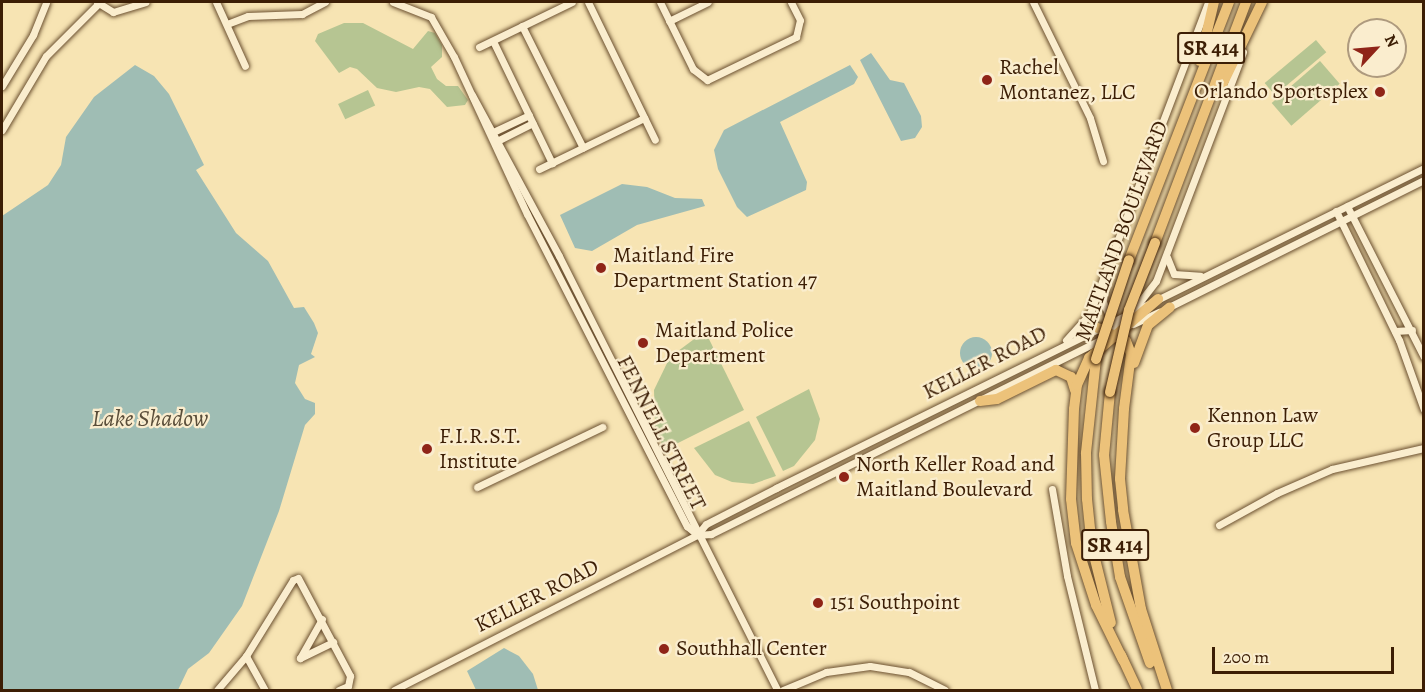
<!DOCTYPE html>
<style>
body{margin:0}
#map{position:relative;width:1425px;height:692px;overflow:hidden;background:#f7e4b3;font-family:Alegreya,serif}
div>[style]{position:absolute}
.green>*{inset:0;background:#b6c592;transform-origin:0 0}
.water>*{inset:0;background:#9fbdb4}
.round{border-radius:50%}
.roads{filter:drop-shadow(0 0 2px #6b5030) drop-shadow(0 0 2px #6b5030)}
.minor>*{height:7px;margin:-3.5px;padding:0 3.5px;transform-origin:3.5px;border-radius:3.5px;background:#faedce}
.highway>*{height:10px;margin:-5px;padding:0 5px;transform-origin:5px;border-radius:5px;background:#ecc27a}
.bridges{filter:drop-shadow(0 0 2px #3c1e05) drop-shadow(0 0 2px #3c1e05)}
.highway-bridge>*{height:10px;margin:-5px;padding:0 5px;transform-origin:5px;border-radius:5px;background:#ecc27a}
.dots>*{width:16px;height:16px;translate:-50% -50%;box-sizing:border-box;border:3px solid #faedce;border-radius:50%}
span{translate:-50% -50%;white-space:nowrap;text-align:center;line-height:1.15;-webkit-text-stroke:4.5px #faedce;paint-order:stroke}
.shield-label span{padding:2px 4px;background:#faedce;border:2px solid;border-radius:4px;-webkit-text-stroke-width:0}
.shield-label{font-size:21px;color:#3c1e05;font-weight:700}
.poi-label{font-size:22px;color:#3c1e05}
.left{translate:0 -50%;text-align:left}
.right{translate:-100% -50%;text-align:right}
.street-label{font-size:22px;color:#3c1e05}
.water-label{font-size:24px;color:#5a4e3a;font-style:italic}
.frame{position:absolute;inset:0;border:3px solid #3c1e05;pointer-events:none}
.north{position:absolute;left:1347px;top:18px;width:60px;height:60px;box-sizing:border-box;background:#faedce;border:2px solid #ae9a7e;border-radius:50%;rotate:64deg;font-size:16px;font-weight:700;line-height:24px;text-align:center;color:#3c1e05}
.north::after{content:'';display:block;margin:auto;width:21px;height:27px;background:#8f2418;clip-path:polygon(50% 0,100% 100%,50% 72%,0 100%)}
.scale{position:absolute;left:1212px;top:647px;width:182px;height:27px;box-sizing:border-box;border:3px solid #3c1e05;border-top:0;padding-left:8px;font-size:18px;line-height:21px;white-space:nowrap;color:#3c1e05;-webkit-text-stroke:4px #faedce;paint-order:stroke}
</style>
<div id="map">
<div class="green">
<div style="clip-path:polygon(344px 23px,363px 23px,413px 49px,428px 31px,435px 33px,442px 45px,442px 57px,431px 67px,437px 79px,446px 86px,458px 86px,468px 100px,465px 105px,447px 107px,430px 89px,419px 87px,396px 92px,377px 88px,357px 69px,350px 67px,339px 73px,315px 41px,318px 34px)"></div>
<div style="left:1316px;top:40px;width:16px;height:67px;rotate:50deg"></div>
<div style="left:1320px;top:61px;width:30px;height:64px;rotate:49deg"></div>
<div style="left:368px;top:90px;width:17px;height:33px;rotate:65deg"></div>
<div style="clip-path:polygon(705px 331px,744px 410px,664px 450px,655px 427px,654px 390px,670px 357px)"></div>
<div style="clip-path:polygon(809px 389px,820px 419px,815px 440px,794px 466px,783px 471px,756px 417px)"></div>
<div style="clip-path:polygon(749px 421px,776px 476px,753px 484px,732px 482px,715px 475px,694px 448px)"></div>
</div>
<div class="water">
<div style="clip-path:polygon(871px 53px,890px 80px,904px 83px,921px 116px,922px 127px,915px 138px,901px 141px,860px 60px)"></div>
<div style="clip-path:polygon(135px 65px,154px 76px,169px 94px,204px 165px,196px 170px,236px 233px,268px 261px,294px 308px,304px 307px,314px 323px,318px 333px,311px 354px,315px 357px,299px 365px,295px 383px,305px 399px,315px 403px,315px 414px,305px 425px,279px 511px,242px 606px,209px 653px,188px 669px,178px 690px,2px 690px,2px 216px,48px 185px,61px 165px,66px 137px,94px 97px)"></div>
<div style="clip-path:polygon(850px 65px,858px 77px,854px 84px,780px 122px,807px 182px,806px 190px,747px 217px,737px 207px,718px 169px,714px 150px,724px 130px)"></div>
<div style="clip-path:polygon(622px 184px,647px 187px,675px 198px,702px 199px,705px 206px,637px 225px,592px 251px,575px 248px,560px 215px)"></div>
<div class="round" style="left:960px;top:337px;width:32px;height:32px"></div>
<div style="clip-path:polygon(504px 648px,519px 656px,533px 674px,538px 690px,476px 690px,467px 671px)"></div>
</div>
<div class="roads">
<div class="minor">
<div style="left:97px;top:2px;width:19px;rotate:32deg"></div>
<div style="left:113px;top:12px;width:34px;rotate:-17deg"></div>
<div style="left:216px;top:2px;width:70px;rotate:65.6deg"></div>
<div style="left:393px;top:2px;width:41px;rotate:21.5deg"></div>
<div style="left:431px;top:17px;width:46px;rotate:60.1deg"></div>
<div style="left:454px;top:57px;width:173px;rotate:65.1deg"></div>
<div style="left:527px;top:214px;width:351px;rotate:62.9deg"></div>
<div style="left:687px;top:526px;width:11px;rotate:41deg"></div>
<div style="left:588px;top:2px;width:153px;rotate:64.1deg"></div>
<div style="left:660px;top:2px;width:75px;rotate:63.8deg"></div>
<div style="left:693px;top:69px;width:18px;rotate:38deg"></div>
<div style="left:707px;top:80px;width:99px;rotate:-25.8deg"></div>
<div style="left:796px;top:37px;width:17px;rotate:-77deg"></div>
<div style="left:800px;top:20px;width:20px;rotate:-117deg"></div>
<div style="left:1033px;top:2px;width:129px;rotate:63.8deg"></div>
<div style="left:1090px;top:118px;width:45px;rotate:73.2deg"></div>
<div style="left:669px;top:21px;width:43px;rotate:-26deg"></div>
<div style="left:227px;top:24px;width:22px;rotate:-21deg"></div>
<div style="left:248px;top:16px;width:54px;rotate:-2.1deg"></div>
<div style="left:302px;top:14px;width:26px;rotate:-28deg"></div>
<div style="left:522px;top:26px;width:136px;rotate:63.4deg"></div>
<div style="left:493px;top:41px;width:136px;rotate:64.2deg"></div>
<div style="left:479px;top:47px;width:103px;rotate:-25.8deg"></div>
<div style="left:2px;top:86px;width:60px;rotate:-58.7deg"></div>
<div style="left:33px;top:35px;width:35px;rotate:-68deg"></div>
<div style="left:472px;top:95px;width:183px;rotate:61.6deg"></div>
<div style="left:559px;top:256px;width:486px;rotate:63.3deg"></div>
<div style="left:2px;top:130px;width:86px;rotate:-59.3deg"></div>
<div style="left:46px;top:56px;width:76px;rotate:-45deg"></div>
<div style="left:491px;top:133px;width:42px;rotate:-25.3deg"></div>
<div style="left:495px;top:142px;width:42px;rotate:-26.6deg"></div>
<div style="left:539px;top:169px;width:117px;rotate:-25.9deg"></div>
<div style="left:1347px;top:206px;width:169px;rotate:63deg"></div>
<div style="left:1336px;top:211px;width:144px;rotate:64deg"></div>
<div style="left:1399px;top:340px;width:74px;rotate:70.3deg"></div>
<div style="left:1167px;top:257px;width:18px;rotate:68deg"></div>
<div style="left:1174px;top:274px;width:26px;rotate:4deg"></div>
<div style="left:1105px;top:283px;width:19px;rotate:96deg"></div>
<div style="left:1103px;top:302px;width:17px;rotate:66deg"></div>
<div style="left:1169px;top:307px;width:285px;rotate:-26.5deg"></div>
<div style="left:1135px;top:308px;width:34px;rotate:-52deg"></div>
<div style="left:1156px;top:281px;width:245px;rotate:-69.2deg"></div>
<div style="left:1133px;top:324px;width:29px;rotate:-25deg"></div>
<div style="left:1395px;top:331px;width:17px;rotate:-3deg"></div>
<div style="left:1107px;top:336px;width:28px;rotate:-45deg"></div>
<div style="left:1066px;top:340px;width:36px;rotate:-48deg"></div>
<div style="left:1090px;top:313px;width:333px;rotate:-69.2deg"></div>
<div style="left:477px;top:487px;width:139px;rotate:-25.6deg"></div>
<div style="left:1052px;top:489px;width:88px;rotate:80.2deg"></div>
<div style="left:1067px;top:576px;width:117px;rotate:76.2deg"></div>
<div style="left:1219px;top:525px;width:66px;rotate:-28.9deg"></div>
<div style="left:1277px;top:493px;width:60px;rotate:-23.6deg"></div>
<div style="left:1332px;top:469px;width:94px;rotate:-12.9deg"></div>
<div style="left:697px;top:535px;width:14px;rotate:-4deg"></div>
<div style="left:711px;top:534px;width:439px;rotate:-26.5deg"></div>
<div style="left:322px;top:619px;width:45px;rotate:119.4deg"></div>
<div style="left:300px;top:658px;width:37px;rotate:-26deg"></div>
<div style="left:246px;top:656px;width:39px;rotate:61deg"></div>
<div style="left:217px;top:690px;width:45px;rotate:-49.5deg"></div>
<div style="left:246px;top:656px;width:89px;rotate:-58.3deg"></div>
<div style="left:293px;top:580px;width:5px;rotate:-22deg"></div>
<div style="left:298px;top:578px;width:111px;rotate:62deg"></div>
<div style="left:350px;top:676px;width:10px;rotate:101deg"></div>
<div style="left:348px;top:686px;width:10px;rotate:156deg"></div>
<div style="left:394px;top:690px;width:340px;rotate:-27.1deg"></div>
<div style="left:697px;top:535px;width:14px;rotate:-51deg"></div>
<div style="left:706px;top:524px;width:79px;rotate:-27.2deg"></div>
<div style="left:776px;top:488px;width:723px;rotate:-26.28deg"></div>
<div style="left:783px;top:690px;width:47px;rotate:-22.7deg"></div>
<div style="left:826px;top:672px;width:44px;rotate:-7.8deg"></div>
<div style="left:870px;top:666px;width:39px;rotate:9deg"></div>
<div style="left:909px;top:672px;width:40px;rotate:26.6deg"></div>
</div>
<div class="highway">
<div style="left:1200px;top:61px;width:61px;rotate:-76.7deg"></div>
<div style="left:1219px;top:91px;width:99px;rotate:-64.2deg"></div>
<div style="left:1155px;top:243px;width:258px;rotate:-69.3deg"></div>
<div style="left:1129px;top:260px;width:277px;rotate:-68.8deg"></div>
<div style="left:1098px;top:328px;width:31px;rotate:25deg"></div>
<div style="left:1126px;top:341px;width:14px;rotate:69deg"></div>
<div style="left:1131px;top:354px;width:55px;rotate:97.3deg"></div>
<div style="left:1124px;top:409px;width:70px;rotate:93.3deg"></div>
<div style="left:1120px;top:479px;width:31px;rotate:84deg"></div>
<div style="left:1123px;top:510px;width:101px;rotate:79.7deg"></div>
<div style="left:1141px;top:609px;width:85px;rotate:72.2deg"></div>
<div style="left:1096px;top:359px;width:95px;rotate:96.1deg"></div>
<div style="left:1086px;top:453px;width:46px;rotate:88.8deg"></div>
<div style="left:1087px;top:499px;width:48px;rotate:84.1deg"></div>
<div style="left:1092px;top:547px;width:78px;rotate:76deg"></div>
<div style="left:1134px;top:363px;width:40px;rotate:-69.8deg"></div>
<div style="left:1148px;top:325px;width:28px;rotate:-39deg"></div>
<div style="left:1110px;top:392px;width:63px;rotate:95.4deg"></div>
<div style="left:1104px;top:455px;width:67px;rotate:84deg"></div>
<div style="left:1111px;top:522px;width:56px;rotate:80.7deg"></div>
<div style="left:1120px;top:577px;width:91px;rotate:70.8deg"></div>
<div style="left:980px;top:401px;width:17px;rotate:-7deg"></div>
<div style="left:997px;top:399px;width:66px;rotate:-26.2deg"></div>
<div style="left:1056px;top:370px;width:17px;rotate:25deg"></div>
<div style="left:1071px;top:377px;width:14px;rotate:73deg"></div>
<div style="left:1121px;top:655px;width:38px;rotate:65deg"></div>
<div style="left:1123px;top:660px;width:61px;rotate:-116.1deg"></div>
<div style="left:1096px;top:605px;width:65px;rotate:-107.9deg"></div>
<div style="left:1076px;top:543px;width:44px;rotate:-96.5deg"></div>
<div style="left:1071px;top:499px;width:90px;rotate:-88.1deg"></div>
<div style="left:1074px;top:409px;width:24px;rotate:-83deg"></div>
<div style="left:1077px;top:385px;width:30px;rotate:-66deg"></div>
<div style="left:1089px;top:358px;width:91px;rotate:-40.5deg"></div>
</div>
</div>
<div class="bridges">
<div class="highway-bridge">
<div style="left:1096px;top:359px;width:104px;rotate:-71.6deg"></div>
<div style="left:1110px;top:392px;width:84px;rotate:-77deg"></div>
<div style="left:1129px;top:310px;width:72px;rotate:-68.8deg"></div>
</div>
</div>
<div class="dots">
<div style="left:987px;top:80px;background:#8f2418"></div>
<div style="left:1380px;top:92px;background:#8f2418"></div>
<div style="left:601px;top:268px;background:#8f2418"></div>
<div style="left:643px;top:343px;background:#8f2418"></div>
<div style="left:1195px;top:428px;background:#8f2418"></div>
<div style="left:427px;top:449px;background:#8f2418"></div>
<div style="left:844px;top:477px;background:#8f2418"></div>
<div style="left:818px;top:603px;background:#8f2418"></div>
<div style="left:664px;top:649px;background:#8f2418"></div>
</div>
<div class="shield-label">
<span style="left:1211px;top:48px">SR 414</span>
<span style="left:1115px;top:545px">SR 414</span>
</div>
<div class="poi-label">
<span class="left" style="left:999px;top:80px">Rachel<br>Montanez, LLC</span>
<span class="right" style="left:1368px;top:92px">Orlando Sportsplex</span>
<span class="left" style="left:613px;top:268px">Maitland Fire<br>Department Station 47</span>
<span class="left" style="left:655px;top:343px">Maitland Police<br>Department</span>
<span class="left" style="left:1207px;top:428px">Kennon Law<br>Group LLC</span>
<span class="left" style="left:439px;top:449px">F.I.R.S.T.<br>Institute</span>
<span class="left" style="left:856px;top:477px">North Keller Road and<br>Maitland Boulevard</span>
<span class="left" style="left:830px;top:603px">151 Southpoint</span>
<span class="left" style="left:676px;top:649px">Southhall Center</span>
</div>
<div class="street-label">
<span style="left:1122px;top:231px;rotate:-70deg">MAITLAND BOULEVARD</span>
<span style="left:985px;top:363px;rotate:-27deg">KELLER ROAD</span>
<span style="left:661px;top:433px;rotate:63deg">FENNELL STREET</span>
<span style="left:537px;top:596px;rotate:-27deg">KELLER ROAD</span>
</div>
<div class="water-label">
<span style="left:150px;top:419px">Lake Shadow</span>
</div>
<div class="frame"></div>
<div class="north">N</div>
<div class="scale">200 m</div>
</div>
